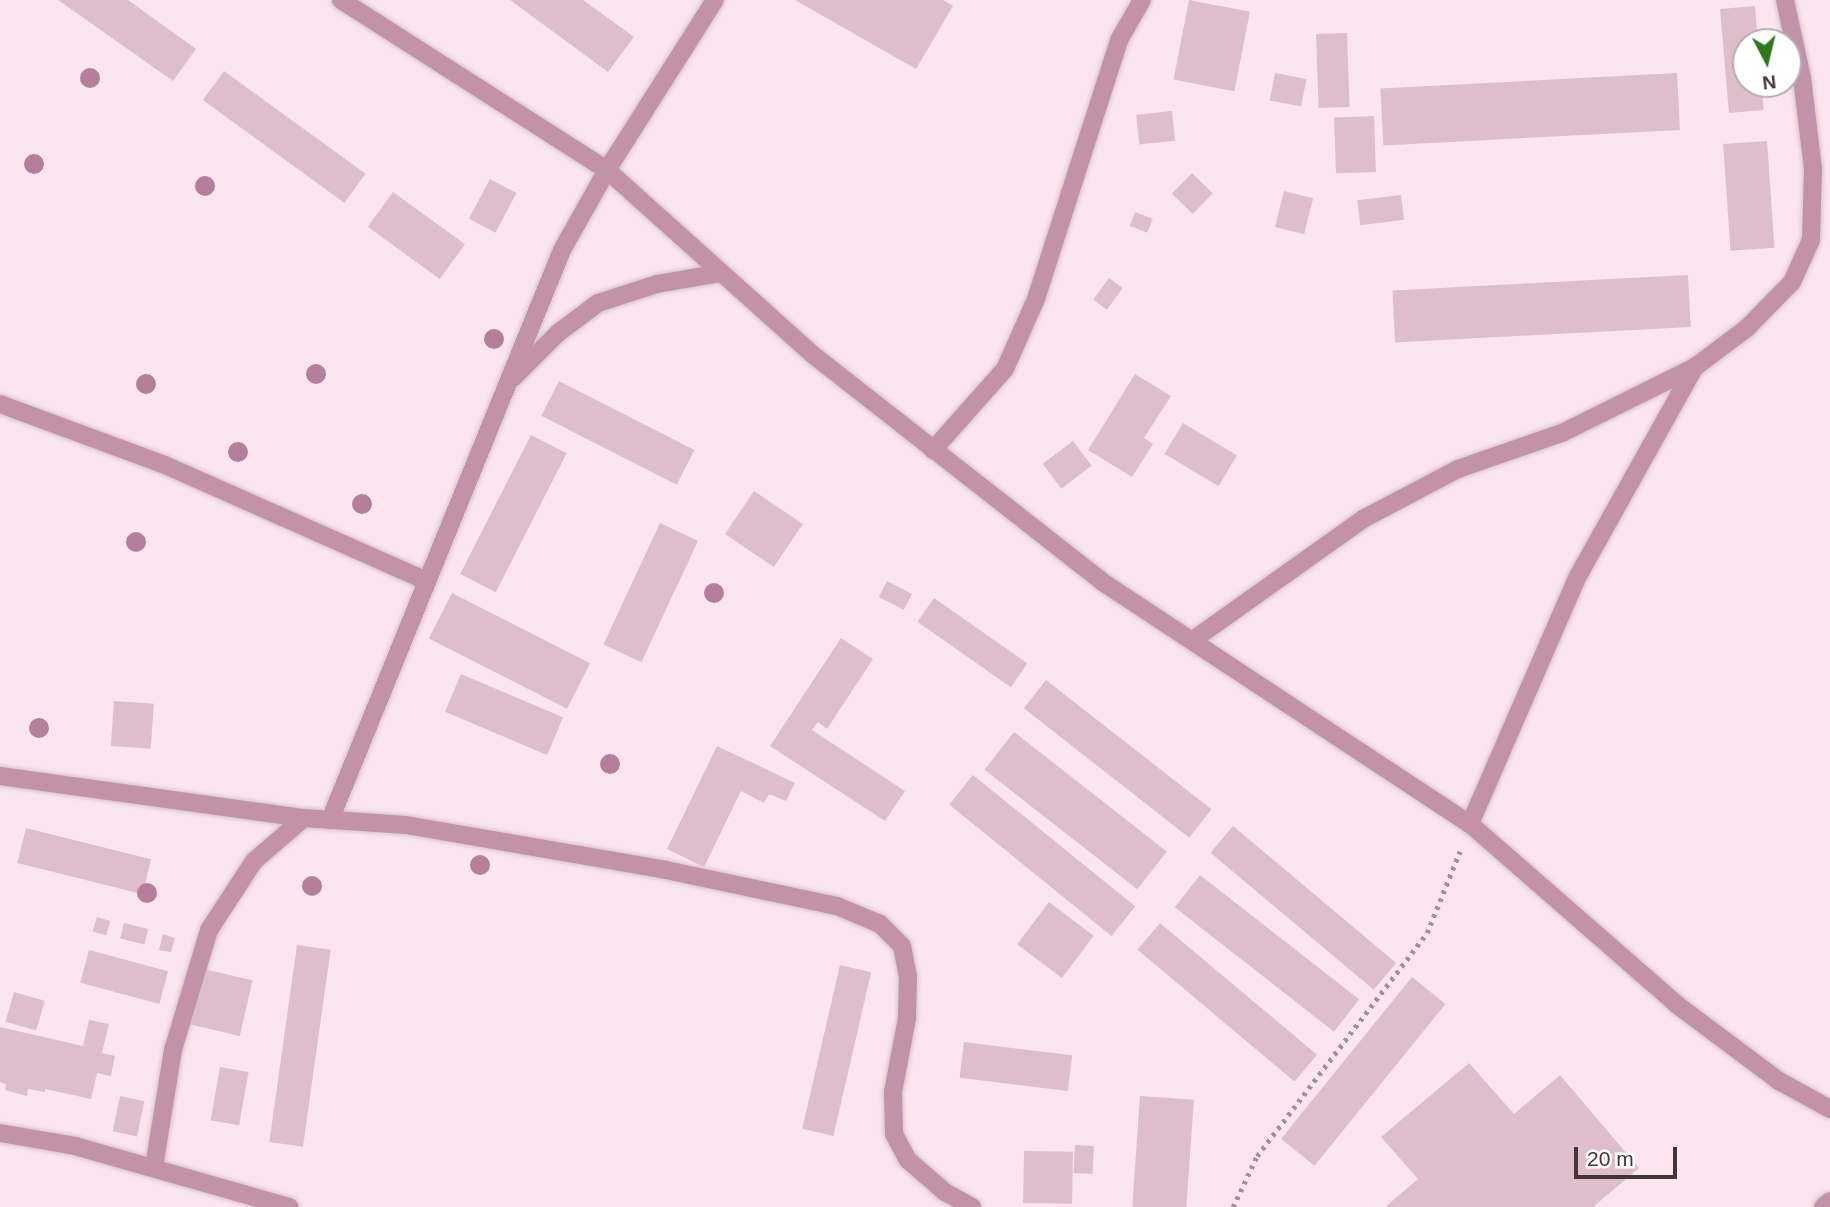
<!DOCTYPE html>
<style>
body{margin:0}
#map{position:relative;width:1830px;height:1207px;overflow:hidden;background:#fbe6ef;font-family:Arial,sans-serif}
div>[style]{position:absolute}
.building>*{inset:0;background:#dfbecc;transform-origin:0 0}
.path>*{height:4.5px;margin-top:-2.25px;transform-origin:0;background:repeating-linear-gradient(90deg,#a19097 0 3.5px,transparent 0 8.5px)}
.roads{filter:drop-shadow(0 0 2px #d6c3cb) drop-shadow(0 0 2px #d6c3cb)}
.lane>*{height:18px;margin:-9px;padding:0 9px;transform-origin:9px;border-radius:9px;background:#c492a8}
.trees>*{width:20px;height:20px;margin:-10px;border-radius:50%;background:#b57f9b}
span{translate:-50% -50%;white-space:nowrap;text-align:center;line-height:1.15;-webkit-text-stroke:7px #fff;paint-order:stroke}
.north{position:absolute;left:1732px;top:28px;width:70px;height:70px;box-sizing:border-box;background:#fff;border:2px solid #b3aeb0;border-radius:50%;rotate:173deg;font-size:19px;font-weight:700;line-height:28px;text-align:center;color:#42353a}
.north::after{content:'';display:block;margin:auto;width:24px;height:32px;background:#2e771c;clip-path:polygon(50% 0,100% 100%,50% 72%,0 100%)}
.scale{position:absolute;left:1574px;top:1147px;width:103px;height:32px;box-sizing:border-box;border:4px solid #42353a;border-top:0;padding-left:9px;font-size:21px;line-height:24px;white-space:nowrap;color:#42353a;-webkit-text-stroke:5px #fff;paint-order:stroke}
</style>
<div id="map">
<div class="building">
<div style="clip-path:polygon(58px 0,128px 0,196px 49px,173px 81px)"></div>
<div style="clip-path:polygon(510px 0,583px 0,634px 37px,608px 72px)"></div>
<div style="clip-path:polygon(795px 0,943px 0,953px 6px,916px 69px)"></div>
<div style="left:1189px;top:0;width:62px;height:81px;rotate:11deg"></div>
<div style="clip-path:polygon(1755px 6px,1758px 42px,1746px 42px,1746px 84px,1761px 84px,1764px 110px,1729px 113px,1720px 9px)"></div>
<div style="left:1347px;top:33px;width:74px;height:31px;rotate:88deg"></div>
<div style="left:224px;top:71px;width:175px;height:36px;rotate:36deg"></div>
<div style="left:1275px;top:73px;width:32px;height:28px;rotate:11deg"></div>
<div style="left:1677px;top:73px;width:57px;height:297px;rotate:87deg"></div>
<div style="left:1172px;top:111px;width:30px;height:36px;rotate:84deg"></div>
<div style="left:1374px;top:116px;width:56px;height:40px;rotate:88deg"></div>
<div style="left:1767px;top:141px;width:107px;height:44px;rotate:86deg"></div>
<div style="left:1192px;top:173px;width:29px;height:29px;rotate:44deg"></div>
<div style="left:490px;top:179px;width:30px;height:45px;rotate:28deg"></div>
<div style="left:1284px;top:191px;width:30px;height:37px;rotate:14deg"></div>
<div style="left:393px;top:192px;width:89px;height:43px;rotate:36deg"></div>
<div style="left:1401px;top:195px;width:25px;height:44px;rotate:83deg"></div>
<div style="left:1135px;top:212px;width:19px;height:15px;rotate:21deg"></div>
<div style="left:1688px;top:275px;width:52px;height:296px;rotate:87deg"></div>
<div style="left:1109px;top:278px;width:17px;height:27px;rotate:36deg"></div>
<div style="clip-path:polygon(1135px 374px,1171px 396px,1144px 438px,1153px 444px,1132px 477px,1088px 450px)"></div>
<div style="left:559px;top:381px;width:152px;height:39px;rotate:27deg"></div>
<div style="left:1183px;top:423px;width:63px;height:36px;rotate:31deg"></div>
<div style="left:531px;top:435px;width:40px;height:156px;rotate:27deg"></div>
<div style="left:1073px;top:441px;width:31px;height:38px;rotate:53deg"></div>
<div style="left:754px;top:491px;width:59px;height:52px;rotate:34deg"></div>
<div style="left:660px;top:523px;width:42px;height:134px;rotate:25deg"></div>
<div style="left:887px;top:581px;width:28px;height:18px;rotate:27deg"></div>
<div style="left:452px;top:593px;width:155px;height:51px;rotate:27deg"></div>
<div style="left:934px;top:598px;width:114px;height:29px;rotate:35deg"></div>
<div style="clip-path:polygon(841px 638px,873px 659px,827px 729px,818px 722px,812px 730px,905px 791px,885px 821px,770px 746px)"></div>
<div style="left:461px;top:674px;width:111px;height:41px;rotate:23deg"></div>
<div style="left:1046px;top:680px;width:210px;height:36px;rotate:38deg"></div>
<div style="left:114px;top:701px;width:40px;height:45px;rotate:4deg"></div>
<div style="left:1014px;top:732px;width:194px;height:48px;rotate:38deg"></div>
<div style="clip-path:polygon(717px 746px,795px 783px,786px 801px,769px 794px,764px 803px,741px 791px,704px 867px,667px 849px)"></div>
<div style="left:973px;top:775px;width:209px;height:38px;rotate:39deg"></div>
<div style="left:1233px;top:826px;width:213px;height:35px;rotate:40deg"></div>
<div style="left:26px;top:828px;width:129px;height:36px;rotate:14deg"></div>
<div style="left:1200px;top:875px;width:202px;height:41px;rotate:38deg"></div>
<div style="left:1049px;top:902px;width:56px;height:53px;rotate:37deg"></div>
<div style="left:97px;top:917px;width:14px;height:15px;rotate:17deg"></div>
<div style="left:124px;top:923px;width:25px;height:16px;rotate:14deg"></div>
<div style="left:1160px;top:923px;width:205px;height:35px;rotate:40deg"></div>
<div style="clip-path:polygon(163px 934px,175px 938px,171px 952px,159px 950px)"></div>
<div style="left:297px;top:945px;width:34px;height:199px;rotate:8deg"></div>
<div style="left:89px;top:950px;width:82px;height:34px;rotate:15deg"></div>
<div style="left:840px;top:965px;width:32px;height:168px;rotate:13deg"></div>
<div style="left:199px;top:968px;width:55px;height:57px;rotate:13deg"></div>
<div style="left:1412px;top:977px;width:43px;height:208px;rotate:39deg"></div>
<div style="left:14px;top:992px;width:32px;height:31px;rotate:16deg"></div>
<div style="clip-path:polygon(89px 1020px,109px 1024px,102px 1053px,115px 1056px,111px 1076px,97px 1073px,91px 1099px,45px 1089px,45px 1092px,28px 1089px,27px 1096px,5px 1090px,6px 1084px,0 1082px,0 1027px,83px 1046px)"></div>
<div style="left:964px;top:1042px;width:109px;height:36px;rotate:7deg"></div>
<div style="clip-path:polygon(1469px 1063px,1514px 1114px,1560px 1075px,1639px 1168px,1593px 1207px,1385px 1207px,1418px 1179px,1381px 1137px)"></div>
<div style="left:220px;top:1067px;width:29px;height:54px;rotate:10deg"></div>
<div style="left:120px;top:1096px;width:25px;height:36px;rotate:12deg"></div>
<div style="left:1140px;top:1096px;width:54px;height:111px;rotate:4deg"></div>
<div style="left:1075px;top:1145px;width:19px;height:28px;rotate:3deg"></div>
<div style="left:1024px;top:1151px;width:49px;height:52px;rotate:1deg"></div>
</div>
<div class="path">
<div style="left:1233px;top:1207px;width:56px;rotate:-64.8deg"></div>
<div style="left:1257px;top:1156px;width:280px;rotate:-52.7deg"></div>
<div style="left:1427px;top:933px;width:88px;rotate:-68.1deg"></div>
</div>
<div class="roads">
<div class="lane">
<div style="left:341px;top:0;width:316px;rotate:32.6deg"></div>
<div style="left:607px;top:170px;width:275px;rotate:41.9deg"></div>
<div style="left:812px;top:354px;width:367px;rotate:38.1deg"></div>
<div style="left:1101px;top:581px;width:442px;rotate:33.4deg"></div>
<div style="left:1470px;top:824px;width:274px;rotate:41.1deg"></div>
<div style="left:1676px;top:1004px;width:129px;rotate:36.8deg"></div>
<div style="left:1779px;top:1081px;width:58px;rotate:28.8deg"></div>
<div style="left:513px;top:378px;width:64px;rotate:-45deg"></div>
<div style="left:558px;top:333px;width:50px;rotate:-36.9deg"></div>
<div style="left:598px;top:303px;width:62px;rotate:-17.9deg"></div>
<div style="left:657px;top:284px;width:65px;rotate:-9.8deg"></div>
<div style="left:0;top:404px;width:176px;rotate:20.3deg"></div>
<div style="left:165px;top:465px;width:284px;rotate:23.9deg"></div>
<div style="left:933px;top:450px;width:108px;rotate:-48.4deg"></div>
<div style="left:1005px;top:369px;width:77px;rotate:-66.1deg"></div>
<div style="left:1036px;top:299px;width:272px;rotate:-72.2deg"></div>
<div style="left:1119px;top:40px;width:46px;rotate:-60.1deg"></div>
<div style="left:1193px;top:640px;width:209px;rotate:-35.4deg"></div>
<div style="left:1363px;top:519px;width:107px;rotate:-27.8deg"></div>
<div style="left:1458px;top:469px;width:112px;rotate:-19.2deg"></div>
<div style="left:1564px;top:432px;width:146px;rotate:-26.4deg"></div>
<div style="left:1695px;top:367px;width:65px;rotate:-36.9deg"></div>
<div style="left:1747px;top:328px;width:64px;rotate:-45.6deg"></div>
<div style="left:1792px;top:282px;width:46px;rotate:-65.7deg"></div>
<div style="left:1811px;top:240px;width:71px;rotate:-88.4deg"></div>
<div style="left:1813px;top:169px;width:92px;rotate:-96.9deg"></div>
<div style="left:1802px;top:78px;width:80px;rotate:-102.3deg"></div>
<div style="left:0;top:776px;width:307px;rotate:7.9deg"></div>
<div style="left:330px;top:820px;width:615px;rotate:-67.85deg"></div>
<div style="left:562px;top:250px;width:92px;rotate:-60.6deg"></div>
<div style="left:607px;top:170px;width:201px;rotate:-57.6deg"></div>
<div style="left:1470px;top:824px;width:270px;rotate:-66.5deg"></div>
<div style="left:1578px;top:576px;width:240px;rotate:-60.8deg"></div>
<div style="left:0;top:1133px;width:76px;rotate:9.8deg"></div>
<div style="left:75px;top:1146px;width:223px;rotate:15.9deg"></div>
<div style="left:154px;top:1167px;width:119px;rotate:-80.8deg"></div>
<div style="left:173px;top:1050px;width:125px;rotate:-73.3deg"></div>
<div style="left:209px;top:930px;width:82px;rotate:-56.9deg"></div>
<div style="left:254px;top:861px;width:66px;rotate:-40.7deg"></div>
<div style="left:304px;top:818px;width:102px;rotate:3.9deg"></div>
<div style="left:406px;top:825px;width:264px;rotate:9.8deg"></div>
<div style="left:666px;top:870px;width:175px;rotate:11.9deg"></div>
<div style="left:837px;top:906px;width:47px;rotate:22.7deg"></div>
<div style="left:880px;top:924px;width:31px;rotate:45deg"></div>
<div style="left:902px;top:946px;width:31px;rotate:79deg"></div>
<div style="left:908px;top:976px;width:42px;rotate:91.4deg"></div>
<div style="left:907px;top:1018px;width:75px;rotate:100.7deg"></div>
<div style="left:893px;top:1092px;width:42px;rotate:88.6deg"></div>
<div style="left:894px;top:1134px;width:30px;rotate:62deg"></div>
<div style="left:908px;top:1160px;width:49px;rotate:40.9deg"></div>
<div style="left:945px;top:1192px;width:31px;rotate:29deg"></div>
<div style="left:1823px;top:1207px;width:9px;rotate:-41deg"></div>
</div>
</div>
<div class="trees">
<div style="left:90px;top:78px"></div>
<div style="left:34px;top:164px"></div>
<div style="left:205px;top:186px"></div>
<div style="left:494px;top:339px"></div>
<div style="left:316px;top:374px"></div>
<div style="left:146px;top:384px"></div>
<div style="left:238px;top:452px"></div>
<div style="left:362px;top:504px"></div>
<div style="left:136px;top:542px"></div>
<div style="left:714px;top:593px"></div>
<div style="left:39px;top:728px"></div>
<div style="left:610px;top:764px"></div>
<div style="left:480px;top:865px"></div>
<div style="left:312px;top:886px"></div>
<div style="left:147px;top:893px"></div>
</div>
<div class="north">N</div>
<div class="scale">20 m</div>
</div>
